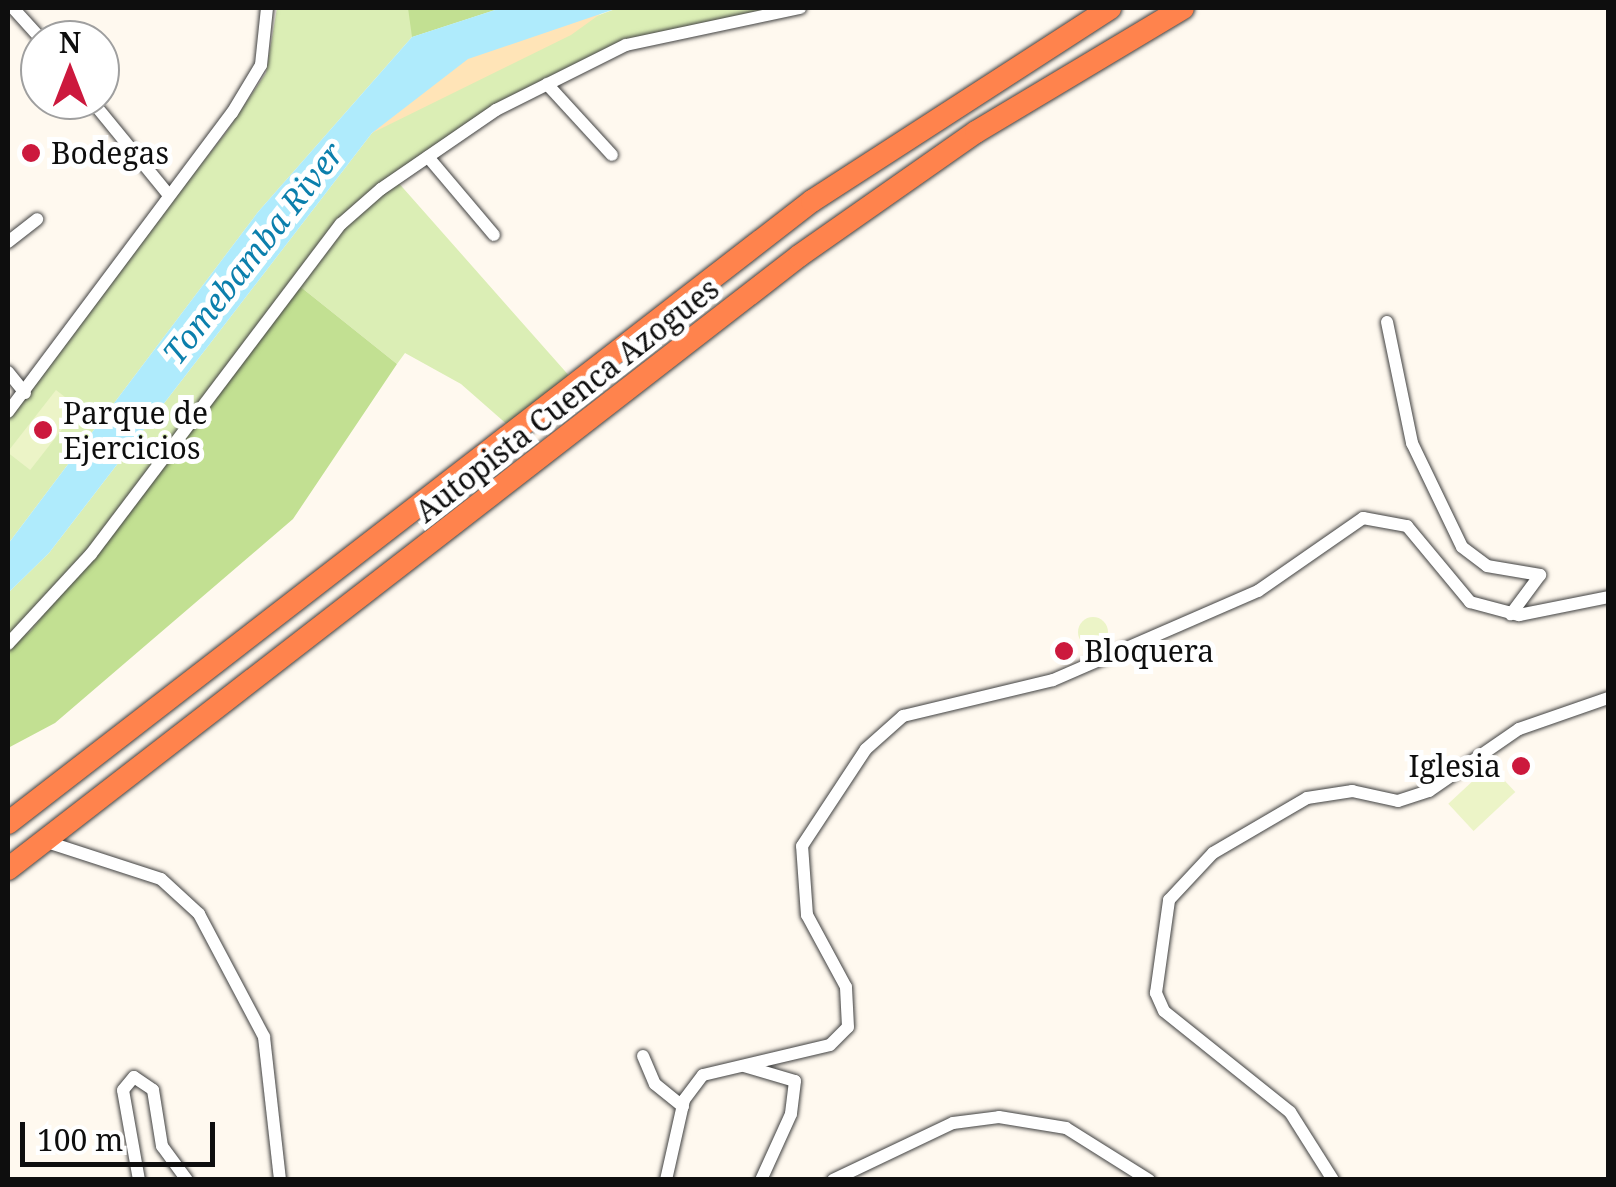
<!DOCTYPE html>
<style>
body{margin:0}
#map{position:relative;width:1616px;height:1187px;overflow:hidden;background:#fff9ef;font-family:"Noto Serif",serif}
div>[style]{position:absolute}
.green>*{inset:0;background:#dbeeb5}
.forest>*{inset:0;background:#c2e092}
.sand>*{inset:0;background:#ffe4b7}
.pitch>*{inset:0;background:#ecf4c7;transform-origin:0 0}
.round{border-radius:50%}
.water>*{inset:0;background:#afebfc}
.roads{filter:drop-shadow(0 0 2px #414141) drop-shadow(0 0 2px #414141)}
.street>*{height:12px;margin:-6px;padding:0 6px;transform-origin:6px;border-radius:6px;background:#fff}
.highway>*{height:22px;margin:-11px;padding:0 11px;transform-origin:11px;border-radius:11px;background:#ff834d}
.dots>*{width:28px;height:28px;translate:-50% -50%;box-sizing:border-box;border:5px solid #fff;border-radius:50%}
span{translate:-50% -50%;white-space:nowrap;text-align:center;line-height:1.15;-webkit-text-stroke:10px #fff;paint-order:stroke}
.poi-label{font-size:30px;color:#0e0e0e}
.left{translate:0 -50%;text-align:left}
.right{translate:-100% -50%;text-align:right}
.street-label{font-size:30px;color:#0e0e0e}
.water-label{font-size:32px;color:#0b7fac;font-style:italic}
.frame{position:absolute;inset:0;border:10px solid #0e0e0e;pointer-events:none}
.north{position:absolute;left:20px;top:20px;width:100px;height:100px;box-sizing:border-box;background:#fff;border:2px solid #9f9f9f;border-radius:50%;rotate:0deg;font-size:28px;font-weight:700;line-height:40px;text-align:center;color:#0e0e0e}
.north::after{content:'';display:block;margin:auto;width:35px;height:45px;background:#cc193d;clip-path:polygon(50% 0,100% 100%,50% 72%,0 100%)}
.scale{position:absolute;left:20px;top:1122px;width:195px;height:45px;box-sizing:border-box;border:5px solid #0e0e0e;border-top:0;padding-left:12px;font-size:30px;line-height:35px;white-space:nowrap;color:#0e0e0e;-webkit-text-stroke:8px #fff;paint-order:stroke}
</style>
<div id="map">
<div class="green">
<div style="clip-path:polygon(277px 8px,501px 8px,412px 37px,258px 212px,8px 544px,8px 412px,227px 131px,266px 73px)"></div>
<div style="clip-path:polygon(618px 8px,800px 8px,626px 45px,496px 110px,396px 180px,572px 379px,511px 428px,461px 384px,405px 353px,397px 364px,297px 284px,31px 631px,8px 647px,8px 593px,49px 553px,372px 133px,441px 73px)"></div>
</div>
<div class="forest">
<div style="clip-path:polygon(408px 8px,501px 8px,412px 37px)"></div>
<div style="clip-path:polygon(297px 284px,397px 364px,293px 519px,55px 723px,8px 748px,8px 647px,31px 631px)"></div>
</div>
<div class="sand">
<div style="clip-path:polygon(603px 12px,571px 35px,372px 133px,408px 103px,436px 60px)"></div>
</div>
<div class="pitch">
<div style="left:56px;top:390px;width:29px;height:79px;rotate:38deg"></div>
<div class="round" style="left:1078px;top:617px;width:30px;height:30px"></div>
<div style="left:1490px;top:765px;width:37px;height:57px;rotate:47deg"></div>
</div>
<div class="water">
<div style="clip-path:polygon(501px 8px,618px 8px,468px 59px,372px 133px,49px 553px,8px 593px,8px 544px,258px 212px,412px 37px)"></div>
</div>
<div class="roads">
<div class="street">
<div style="left:13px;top:8px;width:43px;rotate:47.8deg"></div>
<div style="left:547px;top:84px;width:96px;rotate:47.5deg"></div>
<div style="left:91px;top:100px;width:122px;rotate:50.7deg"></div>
<div style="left:428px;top:157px;width:102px;rotate:49.8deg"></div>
<div style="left:8px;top:242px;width:37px;rotate:-38deg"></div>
<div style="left:1387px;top:322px;width:124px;rotate:78.3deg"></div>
<div style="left:1412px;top:443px;width:115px;rotate:64.3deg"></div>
<div style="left:1462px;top:547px;width:31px;rotate:37deg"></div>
<div style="left:1487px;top:566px;width:54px;rotate:9.6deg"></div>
<div style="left:1540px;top:575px;width:49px;rotate:126.6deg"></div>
<div style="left:8px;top:372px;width:27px;rotate:51deg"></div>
<div style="left:8px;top:412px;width:374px;rotate:-53.2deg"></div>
<div style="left:232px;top:113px;width:56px;rotate:-58.9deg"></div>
<div style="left:261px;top:65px;width:57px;rotate:-84deg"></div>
<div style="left:8px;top:644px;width:122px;rotate:-47.3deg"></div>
<div style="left:91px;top:554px;width:414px;rotate:-52.9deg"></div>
<div style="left:341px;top:224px;width:53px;rotate:-41.2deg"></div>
<div style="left:381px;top:189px;width:140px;rotate:-34.5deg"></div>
<div style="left:496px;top:110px;width:145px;rotate:-26.6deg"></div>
<div style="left:626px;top:45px;width:178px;rotate:-12deg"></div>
<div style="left:44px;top:841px;width:123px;rotate:18deg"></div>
<div style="left:161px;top:879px;width:52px;rotate:42.6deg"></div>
<div style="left:199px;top:914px;width:139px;rotate:62.1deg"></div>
<div style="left:264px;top:1037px;width:144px;rotate:83.6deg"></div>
<div style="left:643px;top:1056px;width:30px;rotate:67deg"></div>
<div style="left:655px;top:1084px;width:36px;rotate:39deg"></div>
<div style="left:744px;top:1066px;width:53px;rotate:16.4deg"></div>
<div style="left:795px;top:1081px;width:33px;rotate:97deg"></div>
<div style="left:791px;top:1114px;width:72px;rotate:114.4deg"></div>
<div style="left:139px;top:1180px;width:91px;rotate:-100.1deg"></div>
<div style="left:123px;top:1090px;width:17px;rotate:-50deg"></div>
<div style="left:134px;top:1077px;width:23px;rotate:34deg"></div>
<div style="left:153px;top:1090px;width:57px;rotate:80.9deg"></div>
<div style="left:162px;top:1146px;width:42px;rotate:53.7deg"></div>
<div style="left:666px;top:1180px;width:82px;rotate:-77.3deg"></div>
<div style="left:684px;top:1100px;width:31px;rotate:-53deg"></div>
<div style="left:703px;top:1075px;width:130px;rotate:-13.3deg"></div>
<div style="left:830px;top:1045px;width:25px;rotate:-45deg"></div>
<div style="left:848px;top:1027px;width:40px;rotate:-92.9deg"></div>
<div style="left:846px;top:987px;width:82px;rotate:-118.4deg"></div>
<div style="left:807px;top:915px;width:69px;rotate:-94.1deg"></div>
<div style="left:802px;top:846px;width:116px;rotate:-56.6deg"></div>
<div style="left:866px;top:749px;width:50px;rotate:-41.7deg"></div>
<div style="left:903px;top:716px;width:154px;rotate:-13.5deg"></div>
<div style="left:1053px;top:680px;width:223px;rotate:-23.5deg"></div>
<div style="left:1258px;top:591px;width:128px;rotate:-34.8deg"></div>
<div style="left:1363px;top:518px;width:45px;rotate:10.3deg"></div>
<div style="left:1407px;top:526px;width:99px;rotate:50.3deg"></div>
<div style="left:1470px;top:602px;width:51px;rotate:14.9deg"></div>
<div style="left:1519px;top:615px;width:91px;rotate:-11.4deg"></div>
<div style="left:833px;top:1180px;width:133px;rotate:-25.4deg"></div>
<div style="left:953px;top:1123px;width:46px;rotate:-7.4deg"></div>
<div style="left:999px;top:1117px;width:68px;rotate:9.3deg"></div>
<div style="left:1066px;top:1128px;width:98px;rotate:32.1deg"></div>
<div style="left:1333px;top:1180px;width:80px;rotate:-122.3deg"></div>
<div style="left:1290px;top:1112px;width:161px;rotate:-141.3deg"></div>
<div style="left:1164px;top:1011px;width:20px;rotate:-114deg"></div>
<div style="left:1156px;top:993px;width:94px;rotate:-82deg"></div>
<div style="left:1169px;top:900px;width:64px;rotate:-46.9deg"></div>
<div style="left:1213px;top:853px;width:109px;rotate:-30.3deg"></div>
<div style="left:1307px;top:798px;width:46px;rotate:-8.8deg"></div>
<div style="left:1352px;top:791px;width:47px;rotate:12.3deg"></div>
<div style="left:1398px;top:801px;width:33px;rotate:-18deg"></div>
<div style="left:1429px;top:791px;width:109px;rotate:-34.6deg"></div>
<div style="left:1519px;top:729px;width:94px;rotate:-19.2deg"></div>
</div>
<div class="highway">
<div style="left:8px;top:823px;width:1017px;rotate:-37.73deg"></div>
<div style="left:812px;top:201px;width:355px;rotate:-32.9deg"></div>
<div style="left:8px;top:869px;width:1001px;rotate:-37.77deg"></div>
<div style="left:799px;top:256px;width:216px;rotate:-35deg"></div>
<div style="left:976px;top:132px;width:241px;rotate:-30.9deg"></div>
</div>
</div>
<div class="dots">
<div style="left:31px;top:153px;background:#cc193d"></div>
<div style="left:43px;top:430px;background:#cc193d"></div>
<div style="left:1064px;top:651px;background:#cc193d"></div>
<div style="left:1521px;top:766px;background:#cc193d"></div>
</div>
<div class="poi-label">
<span class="left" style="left:51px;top:153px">Bodegas</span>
<span class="left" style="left:63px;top:430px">Parque de<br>Ejercicios</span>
<span class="left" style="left:1084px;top:651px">Bloquera</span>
<span class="right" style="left:1501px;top:766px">Iglesia</span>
</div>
<div class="street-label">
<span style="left:567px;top:400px;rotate:-38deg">Autopista Cuenca Azogues</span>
</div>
<div class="water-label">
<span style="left:253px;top:253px;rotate:-52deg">Tomebamba River</span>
</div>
<div class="frame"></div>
<div class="north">N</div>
<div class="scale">100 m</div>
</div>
